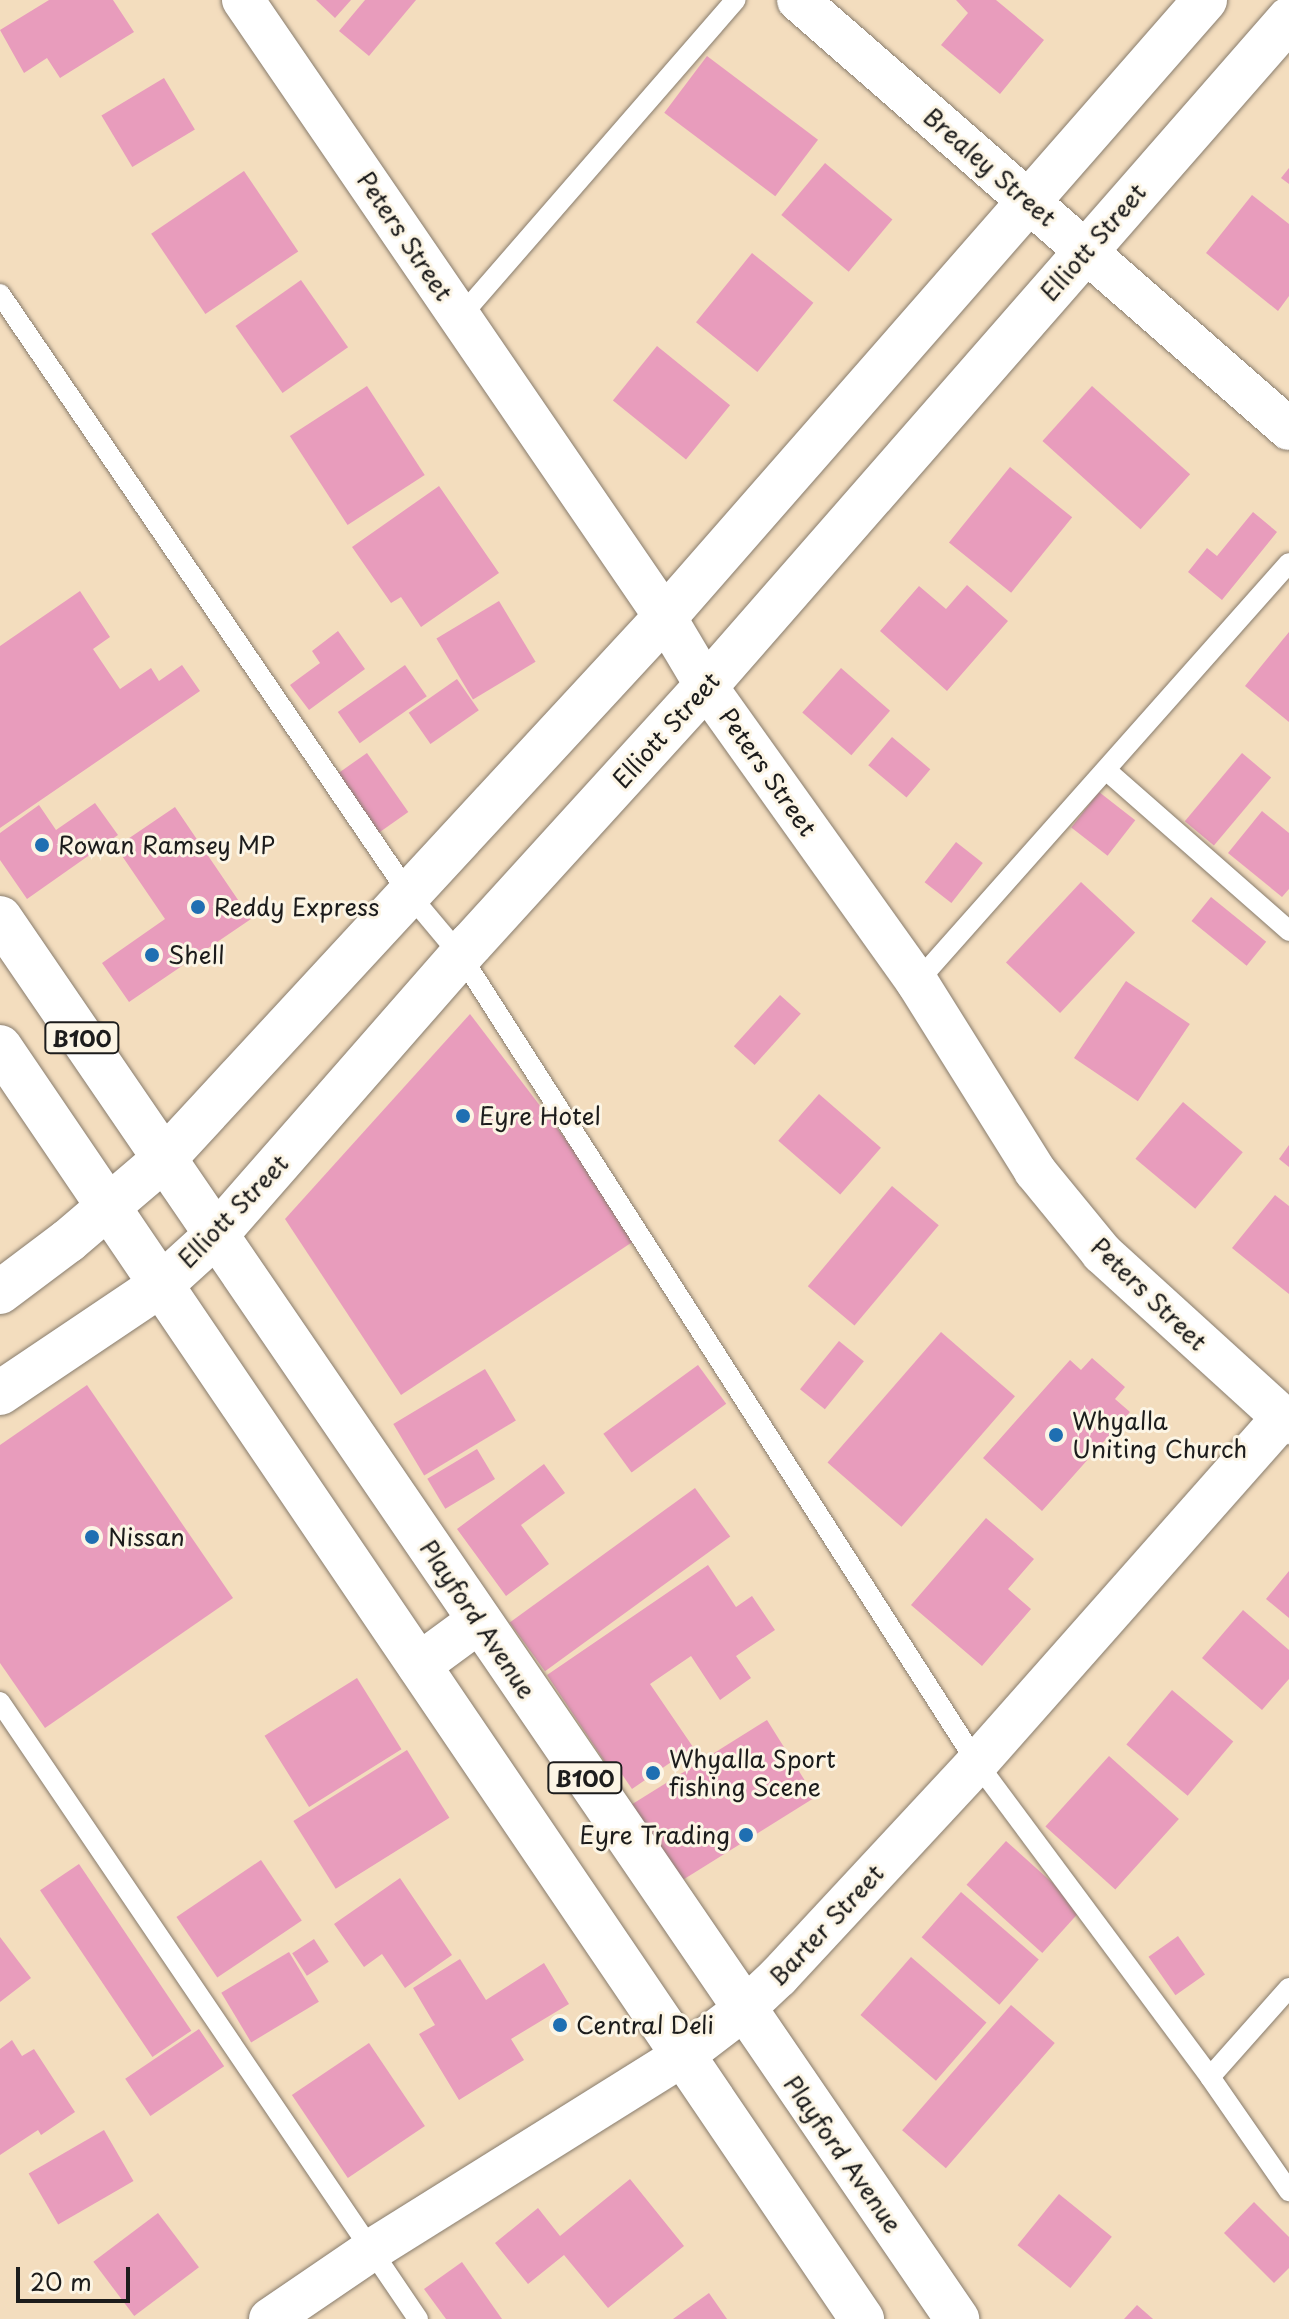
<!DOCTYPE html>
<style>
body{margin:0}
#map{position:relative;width:1289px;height:2319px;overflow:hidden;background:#f3ddbe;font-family:"Playpen Sans",sans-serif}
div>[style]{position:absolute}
.building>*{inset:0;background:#e89cbc;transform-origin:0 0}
.roads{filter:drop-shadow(0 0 2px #887c6d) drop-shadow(0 0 2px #887c6d)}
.service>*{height:20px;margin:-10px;padding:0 10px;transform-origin:10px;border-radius:10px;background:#fff}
.minor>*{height:42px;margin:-21px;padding:0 21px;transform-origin:21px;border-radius:21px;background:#fff}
.secondary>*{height:44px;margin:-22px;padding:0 22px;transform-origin:22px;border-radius:22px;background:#fff}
.trunk>*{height:44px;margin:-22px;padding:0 22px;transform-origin:22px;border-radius:22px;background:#fff}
.dots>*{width:22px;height:22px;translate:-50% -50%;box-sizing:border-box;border:4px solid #fcf5e5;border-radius:50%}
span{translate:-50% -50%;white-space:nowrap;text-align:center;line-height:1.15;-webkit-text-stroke:6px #fcf5e5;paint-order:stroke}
.shield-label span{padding:2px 6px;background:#fcf5e5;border:2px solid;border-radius:6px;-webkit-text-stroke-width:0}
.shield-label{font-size:22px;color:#1c1c1c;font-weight:700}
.street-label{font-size:24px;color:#1c1c1c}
.poi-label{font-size:24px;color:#1c1c1c}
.left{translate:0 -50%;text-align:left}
.right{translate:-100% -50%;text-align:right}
.scale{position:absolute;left:16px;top:2267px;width:114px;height:36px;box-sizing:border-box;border:4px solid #1c1c1c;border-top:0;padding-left:10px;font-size:24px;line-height:28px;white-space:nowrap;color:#1c1c1c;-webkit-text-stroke:6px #fcf5e5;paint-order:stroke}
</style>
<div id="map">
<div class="building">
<div style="clip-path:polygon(49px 0,113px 0,134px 32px,60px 78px,47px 58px,24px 73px,0 30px)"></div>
<div style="clip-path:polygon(316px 0,351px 0,335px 18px)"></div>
<div style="clip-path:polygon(365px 0,416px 0,369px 56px,339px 31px)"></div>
<div style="clip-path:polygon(956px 0,996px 0,1044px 40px,1000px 94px,941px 45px,968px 13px)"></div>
<div style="left:707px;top:56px;width:139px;height:71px;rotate:37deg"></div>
<div style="left:164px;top:78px;width:60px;height:73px;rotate:59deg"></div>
<div style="left:825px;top:163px;width:88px;height:68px;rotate:40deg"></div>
<div style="clip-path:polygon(1289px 168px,1289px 184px,1281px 178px)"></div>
<div style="left:244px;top:171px;width:97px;height:112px;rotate:56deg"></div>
<div style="clip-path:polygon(1252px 195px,1289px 224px,1289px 296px,1278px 311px,1206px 253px)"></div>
<div style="left:752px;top:253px;width:79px;height:89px;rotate:39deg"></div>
<div style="left:301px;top:280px;width:82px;height:80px;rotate:55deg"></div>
<div style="left:657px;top:346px;width:94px;height:70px;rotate:39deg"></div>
<div style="left:367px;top:386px;width:106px;height:92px;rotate:57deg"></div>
<div style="left:1092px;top:386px;width:132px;height:74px;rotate:42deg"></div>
<div style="left:1010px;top:467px;width:80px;height:97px;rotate:39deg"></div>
<div style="clip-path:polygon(439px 486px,499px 573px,421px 627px,401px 597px,391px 603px,352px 547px)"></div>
<div style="clip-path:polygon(1253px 512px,1277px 532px,1222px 600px,1188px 572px,1207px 548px,1217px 556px)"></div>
<div style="clip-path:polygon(967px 585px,1008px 621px,947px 691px,880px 631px,919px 586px,946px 609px)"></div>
<div style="clip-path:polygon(80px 591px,110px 637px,93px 649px,120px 689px,151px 668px,159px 681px,182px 665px,200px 691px,0 828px,0 646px)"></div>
<div style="left:499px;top:601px;width:71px;height:73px;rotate:59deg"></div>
<div style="clip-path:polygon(338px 631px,365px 669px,309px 710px,290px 685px,320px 663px,312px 651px)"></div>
<div style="clip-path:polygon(1289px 632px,1289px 722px,1245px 686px)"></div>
<div style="left:405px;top:665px;width:38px;height:82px;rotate:55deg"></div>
<div style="left:841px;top:668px;width:65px;height:59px;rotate:41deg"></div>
<div style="left:457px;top:679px;width:38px;height:59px;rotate:55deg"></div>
<div style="left:892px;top:737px;width:50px;height:37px;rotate:40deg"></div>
<div style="left:367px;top:753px;width:72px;height:36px;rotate:55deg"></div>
<div style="left:1242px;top:753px;width:38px;height:89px;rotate:40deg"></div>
<div style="left:1099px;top:792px;width:46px;height:45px;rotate:38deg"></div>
<div style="clip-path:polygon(95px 803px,118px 835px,27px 899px,0 860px,0 833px,39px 805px,56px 830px)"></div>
<div style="clip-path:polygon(175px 807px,251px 919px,129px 1002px,102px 963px,165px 919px,116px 847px)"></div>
<div style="clip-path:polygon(1262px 811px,1289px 833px,1289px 889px,1282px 897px,1228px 853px)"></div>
<div style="left:956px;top:842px;width:34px;height:51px;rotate:38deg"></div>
<div style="left:1081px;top:882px;width:74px;height:110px;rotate:43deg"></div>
<div style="left:1211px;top:897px;width:71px;height:31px;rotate:39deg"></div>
<div style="left:1126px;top:981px;width:77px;height:93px;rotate:34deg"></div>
<div style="left:780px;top:995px;width:28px;height:69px;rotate:42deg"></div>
<div style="clip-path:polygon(470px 1014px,640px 1237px,401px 1395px,285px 1219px)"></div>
<div style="left:819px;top:1094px;width:82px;height:62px;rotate:41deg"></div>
<div style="left:1183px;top:1102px;width:78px;height:74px;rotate:40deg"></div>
<div style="clip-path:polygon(1289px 1145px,1289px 1167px,1279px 1159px)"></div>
<div style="left:892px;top:1186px;width:61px;height:131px;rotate:40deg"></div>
<div style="clip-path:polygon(1275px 1195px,1289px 1206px,1289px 1294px,1232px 1248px)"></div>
<div style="left:941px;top:1332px;width:98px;height:173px;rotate:41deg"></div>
<div style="left:839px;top:1341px;width:32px;height:62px;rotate:39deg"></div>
<div style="clip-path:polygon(1092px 1358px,1125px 1387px,1115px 1399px,1130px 1412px,1042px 1511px,983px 1458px,1070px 1360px,1081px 1370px)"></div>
<div style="left:698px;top:1365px;width:48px;height:117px;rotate:54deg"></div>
<div style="left:485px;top:1369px;width:60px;height:107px;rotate:59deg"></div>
<div style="clip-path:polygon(87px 1385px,233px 1598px,45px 1728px,0 1663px,0 1445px)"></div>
<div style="left:477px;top:1449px;width:35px;height:58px;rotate:59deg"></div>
<div style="clip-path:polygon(544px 1464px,565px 1493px,521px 1525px,549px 1564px,506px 1596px,457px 1529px)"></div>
<div style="left:695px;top:1488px;width:60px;height:229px;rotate:54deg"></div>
<div style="clip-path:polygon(986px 1518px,1034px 1559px,1008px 1589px,1031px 1609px,982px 1666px,911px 1605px)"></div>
<div style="clip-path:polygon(708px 1565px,736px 1607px,752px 1596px,775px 1630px,736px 1656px,751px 1678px,720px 1700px,691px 1656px,650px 1684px,693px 1747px,632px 1789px,617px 1767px,611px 1771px,547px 1675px)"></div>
<div style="clip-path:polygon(1289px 1571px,1289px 1618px,1266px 1599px)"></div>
<div style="clip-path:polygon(1243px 1610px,1289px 1650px,1289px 1679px,1262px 1710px,1202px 1658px)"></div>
<div style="left:357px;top:1678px;width:84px;height:109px;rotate:58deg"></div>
<div style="left:1172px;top:1690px;width:80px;height:71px;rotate:40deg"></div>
<div style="left:767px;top:1720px;width:91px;height:162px;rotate:58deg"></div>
<div style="left:407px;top:1750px;width:80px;height:134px;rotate:58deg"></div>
<div style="left:1109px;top:1756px;width:94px;height:95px;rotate:42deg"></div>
<div style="left:1006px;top:1841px;width:102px;height:59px;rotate:42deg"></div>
<div style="left:261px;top:1860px;width:73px;height:102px;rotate:56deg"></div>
<div style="left:79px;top:1864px;width:201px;height:47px;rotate:56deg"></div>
<div style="clip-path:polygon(400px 1878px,452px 1955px,405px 1988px,382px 1954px,364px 1967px,334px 1924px)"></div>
<div style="left:961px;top:1892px;width:103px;height:60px;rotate:41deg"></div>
<div style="left:1178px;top:1936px;width:47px;height:36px;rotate:55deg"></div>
<div style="clip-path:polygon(0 1937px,31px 1978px,0 2002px)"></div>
<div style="left:314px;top:1939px;width:27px;height:26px;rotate:57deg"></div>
<div style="left:289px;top:1952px;width:58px;height:79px;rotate:59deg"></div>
<div style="left:911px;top:1957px;width:100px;height:77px;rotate:41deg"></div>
<div style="clip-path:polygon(460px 1959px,486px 2000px,544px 1963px,569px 2004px,511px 2039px,524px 2060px,459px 2100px,419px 2034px,435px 2025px,413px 1988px)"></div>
<div style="left:1011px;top:2005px;width:58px;height:166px;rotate:41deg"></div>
<div style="left:199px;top:2029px;width:45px;height:89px;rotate:56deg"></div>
<div style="clip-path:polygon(12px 2040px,22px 2056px,34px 2049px,75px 2112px,41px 2135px,38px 2130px,0 2155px,0 2049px)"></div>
<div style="left:369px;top:2043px;width:100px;height:93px;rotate:56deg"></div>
<div style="left:104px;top:2130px;width:59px;height:87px;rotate:60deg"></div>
<div style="clip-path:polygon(630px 2179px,684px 2246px,608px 2308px,564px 2255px,528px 2284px,495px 2243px,538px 2208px,560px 2236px)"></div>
<div style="left:1059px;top:2194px;width:68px;height:66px;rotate:39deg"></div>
<div style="clip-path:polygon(1254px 2202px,1289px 2237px,1289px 2268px,1274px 2283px,1224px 2233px)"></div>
<div style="left:158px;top:2213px;width:68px;height:81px;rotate:53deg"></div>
<div style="clip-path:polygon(462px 2262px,502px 2319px,446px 2319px,424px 2289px)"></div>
<div style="clip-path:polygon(709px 2293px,727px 2319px,673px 2319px)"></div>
<div style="clip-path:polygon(1137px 2305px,1153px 2319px,1124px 2319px)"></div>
</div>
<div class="roads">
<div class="service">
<div style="left:0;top:294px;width:726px;rotate:55.72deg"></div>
<div style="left:409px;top:894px;width:81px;rotate:50deg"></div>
<div style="left:461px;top:956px;width:958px;rotate:57.4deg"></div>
<div style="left:977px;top:1763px;width:391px;rotate:53.4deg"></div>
<div style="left:1210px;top:2077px;width:139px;rotate:55.3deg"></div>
<div style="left:460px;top:317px;width:420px;rotate:-49deg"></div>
<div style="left:1106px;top:770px;width:244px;rotate:41.3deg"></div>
<div style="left:917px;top:982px;width:560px;rotate:-48.4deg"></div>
<div style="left:0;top:1702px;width:745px;rotate:55.88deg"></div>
<div style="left:1210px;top:2077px;width:119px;rotate:-48.4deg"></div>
</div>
<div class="minor">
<div style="left:243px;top:0;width:748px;rotate:55.63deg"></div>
<div style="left:665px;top:617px;width:80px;rotate:59.3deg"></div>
<div style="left:706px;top:686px;width:364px;rotate:54.5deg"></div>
<div style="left:917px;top:982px;width:223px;rotate:58deg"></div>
<div style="left:1035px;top:1171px;width:106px;rotate:50.7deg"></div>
<div style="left:1102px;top:1253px;width:253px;rotate:42.3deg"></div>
<div style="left:798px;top:0;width:652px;rotate:41.14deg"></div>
<div style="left:270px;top:2319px;width:121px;rotate:-34.2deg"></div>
<div style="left:370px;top:2251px;width:370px;rotate:-32deg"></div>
<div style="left:684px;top:2055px;width:74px;rotate:-37.3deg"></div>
<div style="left:743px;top:2010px;width:50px;rotate:-43.4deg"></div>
<div style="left:779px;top:1976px;width:291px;rotate:-47.1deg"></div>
<div style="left:977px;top:1763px;width:462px;rotate:-48.5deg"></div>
</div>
<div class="secondary">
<div style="left:0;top:1292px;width:85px;rotate:-36.9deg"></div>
<div style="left:68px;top:1241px;width:126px;rotate:-40.5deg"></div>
<div style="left:164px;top:1159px;width:738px;rotate:-47.25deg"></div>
<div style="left:665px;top:617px;width:820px;rotate:-48.81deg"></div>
<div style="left:0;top:1393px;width:194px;rotate:-33.9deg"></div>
<div style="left:161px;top:1285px;width:74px;rotate:-42.3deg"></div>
<div style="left:216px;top:1235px;width:387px;rotate:-48.8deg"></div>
<div style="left:471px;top:944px;width:349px;rotate:-47.7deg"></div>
<div style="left:706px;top:686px;width:886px;rotate:-48.84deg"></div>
</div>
<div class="trunk">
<div style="left:0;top:918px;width:1697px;rotate:55.66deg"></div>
<div style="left:0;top:1047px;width:1537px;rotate:55.88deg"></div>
<div style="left:419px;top:1665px;width:74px;rotate:-36.3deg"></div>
</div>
</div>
<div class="dots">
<div style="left:42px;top:845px;background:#1f6fb2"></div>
<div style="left:198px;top:907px;background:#1f6fb2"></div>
<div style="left:152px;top:955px;background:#1f6fb2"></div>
<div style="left:463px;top:1116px;background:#1f6fb2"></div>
<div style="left:1056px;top:1435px;background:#1f6fb2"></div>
<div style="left:92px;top:1537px;background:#1f6fb2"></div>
<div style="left:653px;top:1773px;background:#1f6fb2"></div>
<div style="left:746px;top:1835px;background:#1f6fb2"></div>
<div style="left:560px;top:2025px;background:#1f6fb2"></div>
</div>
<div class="shield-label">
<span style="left:82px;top:1038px">B100</span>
<span style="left:585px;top:1778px">B100</span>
</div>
<div class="street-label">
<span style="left:990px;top:167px;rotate:41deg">Brealey Street</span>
<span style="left:405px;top:236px;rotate:56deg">Peters Street</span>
<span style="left:1093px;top:242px;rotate:-49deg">Elliott Street</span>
<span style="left:666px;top:730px;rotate:-48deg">Elliott Street</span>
<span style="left:768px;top:772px;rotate:55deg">Peters Street</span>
<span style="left:233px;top:1211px;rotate:-46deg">Elliott Street</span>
<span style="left:1149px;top:1294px;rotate:44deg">Peters Street</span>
<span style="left:478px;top:1619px;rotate:56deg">Playford Avenue</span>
<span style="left:826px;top:1925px;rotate:-47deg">Barter Street</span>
<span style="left:843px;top:2154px;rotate:55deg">Playford Avenue</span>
</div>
<div class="poi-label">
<span class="left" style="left:58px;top:845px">Rowan Ramsey MP</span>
<span class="left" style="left:214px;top:907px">Reddy Express</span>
<span class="left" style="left:168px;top:955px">Shell</span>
<span class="left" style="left:479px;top:1116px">Eyre Hotel</span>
<span class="left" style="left:1072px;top:1435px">Whyalla<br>Uniting Church</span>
<span class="left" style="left:108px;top:1537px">Nissan</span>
<span class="left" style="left:669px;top:1773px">Whyalla Sport<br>fishing Scene</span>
<span class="right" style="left:730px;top:1835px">Eyre Trading</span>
<span class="left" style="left:576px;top:2025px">Central Deli</span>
</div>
<div class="scale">20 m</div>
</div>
